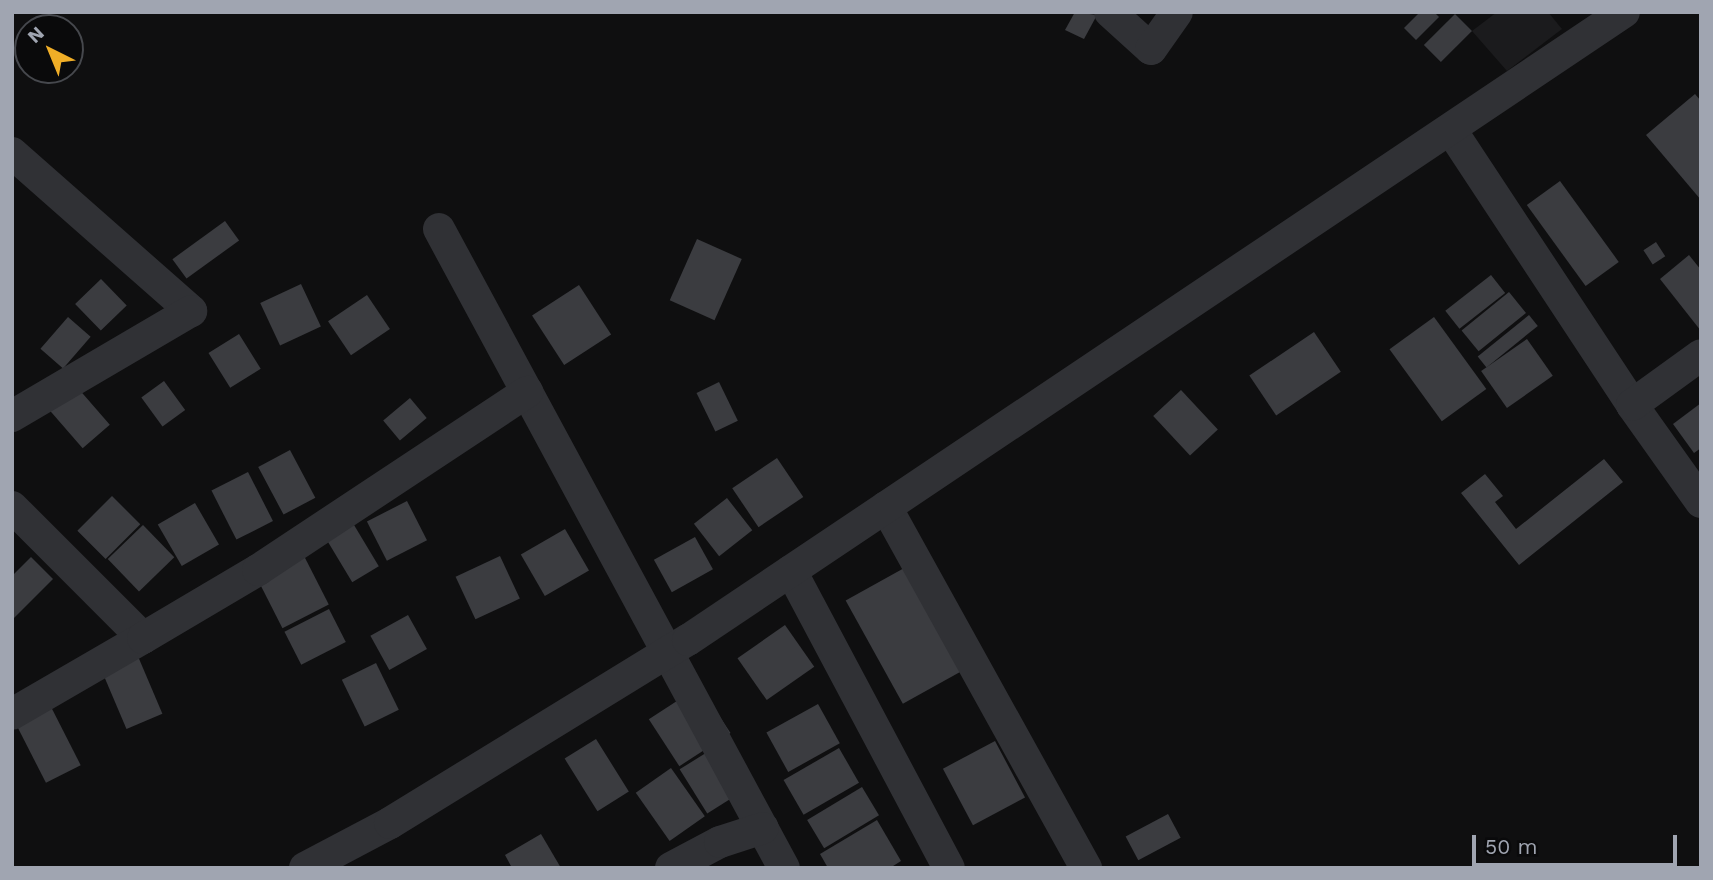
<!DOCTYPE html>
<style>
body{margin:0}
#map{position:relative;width:1713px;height:880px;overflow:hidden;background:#0f0f10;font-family:"Work Sans",sans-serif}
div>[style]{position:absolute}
.built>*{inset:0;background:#1b1b1d}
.building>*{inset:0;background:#3b3c40;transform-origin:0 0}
.minor>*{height:32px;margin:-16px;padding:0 16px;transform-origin:16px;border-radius:16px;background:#303135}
span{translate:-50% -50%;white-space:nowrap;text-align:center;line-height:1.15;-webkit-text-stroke:5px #0a0a0b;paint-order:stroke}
.frame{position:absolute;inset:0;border:14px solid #a0a5b1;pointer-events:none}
.north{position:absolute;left:14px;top:14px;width:70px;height:70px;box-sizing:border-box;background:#0a0a0b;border:2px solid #46484d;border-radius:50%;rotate:317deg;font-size:19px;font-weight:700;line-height:28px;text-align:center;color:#a0a5b1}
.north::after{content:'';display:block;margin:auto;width:24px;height:32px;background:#f0ae27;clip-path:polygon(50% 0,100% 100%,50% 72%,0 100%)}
.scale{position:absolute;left:1472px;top:835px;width:205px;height:32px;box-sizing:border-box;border:4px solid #a0a5b1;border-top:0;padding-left:9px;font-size:21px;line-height:24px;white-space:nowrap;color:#a0a5b1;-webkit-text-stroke:5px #0a0a0b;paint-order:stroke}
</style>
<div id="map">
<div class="built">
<div style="clip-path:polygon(1497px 12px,1548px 12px,1562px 29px,1507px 71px,1472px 31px)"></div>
</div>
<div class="building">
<div style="clip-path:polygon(1075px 12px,1097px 15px,1084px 39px,1065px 30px)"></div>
<div style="clip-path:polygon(1420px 12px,1434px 12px,1439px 17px,1416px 40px,1404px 28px)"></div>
<div style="left:1455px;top:14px;width:24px;height:44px;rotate:45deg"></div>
<div style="clip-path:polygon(1695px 94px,1701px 101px,1701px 200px,1646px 135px)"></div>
<div style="left:1560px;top:181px;width:100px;height:41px;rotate:54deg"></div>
<div style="left:225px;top:221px;width:24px;height:65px;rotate:54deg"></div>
<div style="left:697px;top:239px;width:49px;height:67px;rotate:24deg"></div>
<div style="left:1656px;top:242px;width:17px;height:15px;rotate:57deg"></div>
<div style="clip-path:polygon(1689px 255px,1701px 270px,1701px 331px,1660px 279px)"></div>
<div style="left:1491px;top:275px;width:23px;height:58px;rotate:52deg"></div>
<div style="left:101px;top:279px;width:37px;height:36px;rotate:46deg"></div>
<div style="left:301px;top:284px;width:47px;height:45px;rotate:65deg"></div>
<div style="left:579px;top:285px;width:59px;height:56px;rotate:57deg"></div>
<div style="left:1509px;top:292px;width:27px;height:61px;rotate:51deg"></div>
<div style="left:367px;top:295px;width:41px;height:47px;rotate:56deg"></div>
<div style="left:1529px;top:315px;width:14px;height:66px;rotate:51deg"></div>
<div style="left:68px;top:317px;width:30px;height:42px;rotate:41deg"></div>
<div style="left:1434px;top:317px;width:89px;height:55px;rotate:54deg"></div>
<div style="left:1314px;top:332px;width:48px;height:78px;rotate:56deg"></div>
<div style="left:239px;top:334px;width:41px;height:36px;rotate:58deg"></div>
<div style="left:1527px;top:339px;width:45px;height:56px;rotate:55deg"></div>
<div style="left:164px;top:381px;width:36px;height:28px;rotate:54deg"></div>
<div style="left:719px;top:382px;width:43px;height:25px;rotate:64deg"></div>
<div style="left:77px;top:387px;width:50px;height:36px;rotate:49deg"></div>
<div style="left:1181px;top:390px;width:54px;height:38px;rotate:47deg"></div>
<div style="left:410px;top:398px;width:26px;height:35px;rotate:50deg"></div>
<div style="clip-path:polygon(1701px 403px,1701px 448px,1694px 453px,1673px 424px)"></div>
<div style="left:290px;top:450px;width:54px;height:36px;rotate:62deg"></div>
<div style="left:777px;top:458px;width:47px;height:54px;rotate:56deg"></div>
<div style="clip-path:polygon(1604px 459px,1623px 482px,1519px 565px,1461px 493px,1485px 474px,1503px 496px,1495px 502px,1516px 529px)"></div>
<div style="left:248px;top:472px;width:55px;height:41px;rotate:63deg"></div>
<div style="left:112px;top:496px;width:40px;height:49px;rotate:45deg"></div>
<div style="left:727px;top:498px;width:41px;height:42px;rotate:52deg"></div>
<div style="left:407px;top:501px;width:44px;height:45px;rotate:63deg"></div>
<div style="left:195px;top:503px;width:48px;height:43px;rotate:60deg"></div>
<div style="left:351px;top:520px;width:54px;height:31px;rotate:59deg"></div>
<div style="left:143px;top:525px;width:45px;height:49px;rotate:46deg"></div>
<div style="left:565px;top:529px;width:48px;height:51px;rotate:60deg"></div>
<div style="left:695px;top:537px;width:37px;height:47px;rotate:61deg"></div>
<div style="left:302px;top:552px;width:59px;height:52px;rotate:63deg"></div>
<div style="left:500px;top:556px;width:47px;height:49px;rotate:65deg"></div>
<div style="clip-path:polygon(31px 557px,53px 579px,12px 620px,12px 576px)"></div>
<div style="left:906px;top:567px;width:118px;height:69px;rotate:61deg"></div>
<div style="left:329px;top:609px;width:37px;height:50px;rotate:63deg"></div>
<div style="left:408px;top:615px;width:39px;height:43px;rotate:61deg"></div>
<div style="left:785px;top:625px;width:51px;height:58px;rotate:55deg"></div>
<div style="left:137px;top:654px;width:65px;height:39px;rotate:67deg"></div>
<div style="left:376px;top:663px;width:52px;height:38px;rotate:64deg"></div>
<div style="left:700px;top:686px;width:56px;height:61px;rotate:57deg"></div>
<div style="left:48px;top:701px;width:72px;height:39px;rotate:63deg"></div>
<div style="left:818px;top:704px;width:45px;height:59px;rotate:61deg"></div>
<div style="left:596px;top:739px;width:62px;height:37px;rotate:58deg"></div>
<div style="left:995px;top:741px;width:64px;height:59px;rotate:62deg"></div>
<div style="left:717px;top:746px;width:52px;height:44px;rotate:58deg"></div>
<div style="left:839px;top:748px;width:40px;height:64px;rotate:60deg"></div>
<div style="left:671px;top:768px;width:59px;height:43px;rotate:55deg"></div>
<div style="left:862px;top:787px;width:33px;height:64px;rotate:59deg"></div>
<div style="left:1168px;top:814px;width:27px;height:48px;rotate:62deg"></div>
<div style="clip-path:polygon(877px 820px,901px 861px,890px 868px,828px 868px,820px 854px)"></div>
<div style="clip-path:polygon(541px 834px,561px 868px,512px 868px,505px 855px)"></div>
</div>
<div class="minor">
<div style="left:1110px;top:12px;width:55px;rotate:42.1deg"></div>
<div style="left:1151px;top:49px;width:45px;rotate:-54.9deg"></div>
<div style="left:1451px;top:130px;width:329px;rotate:56.6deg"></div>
<div style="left:1632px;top:405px;width:119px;rotate:54.6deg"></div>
<div style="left:12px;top:153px;width:239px;rotate:41.4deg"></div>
<div style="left:191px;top:311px;width:208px;rotate:149.6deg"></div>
<div style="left:439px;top:229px;width:726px;rotate:61.64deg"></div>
<div style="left:1632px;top:405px;width:85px;rotate:-35.9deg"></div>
<div style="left:12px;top:507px;width:185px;rotate:45deg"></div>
<div style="left:143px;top:638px;width:151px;rotate:149.9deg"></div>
<div style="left:886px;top:507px;width:413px;rotate:61deg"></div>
<div style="left:791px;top:571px;width:336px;rotate:62deg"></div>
<div style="left:143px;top:638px;width:134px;rotate:-30.6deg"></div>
<div style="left:258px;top:570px;width:323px;rotate:-33.5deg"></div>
<div style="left:305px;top:868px;width:96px;rotate:-27.9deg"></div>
<div style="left:390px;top:823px;width:350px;rotate:-31.6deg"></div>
<div style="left:688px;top:640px;width:1127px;rotate:-33.86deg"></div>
<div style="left:671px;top:868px;width:55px;rotate:-28deg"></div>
<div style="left:720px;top:842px;width:45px;rotate:-18deg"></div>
</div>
<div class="frame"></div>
<div class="north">N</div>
<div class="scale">50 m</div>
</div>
